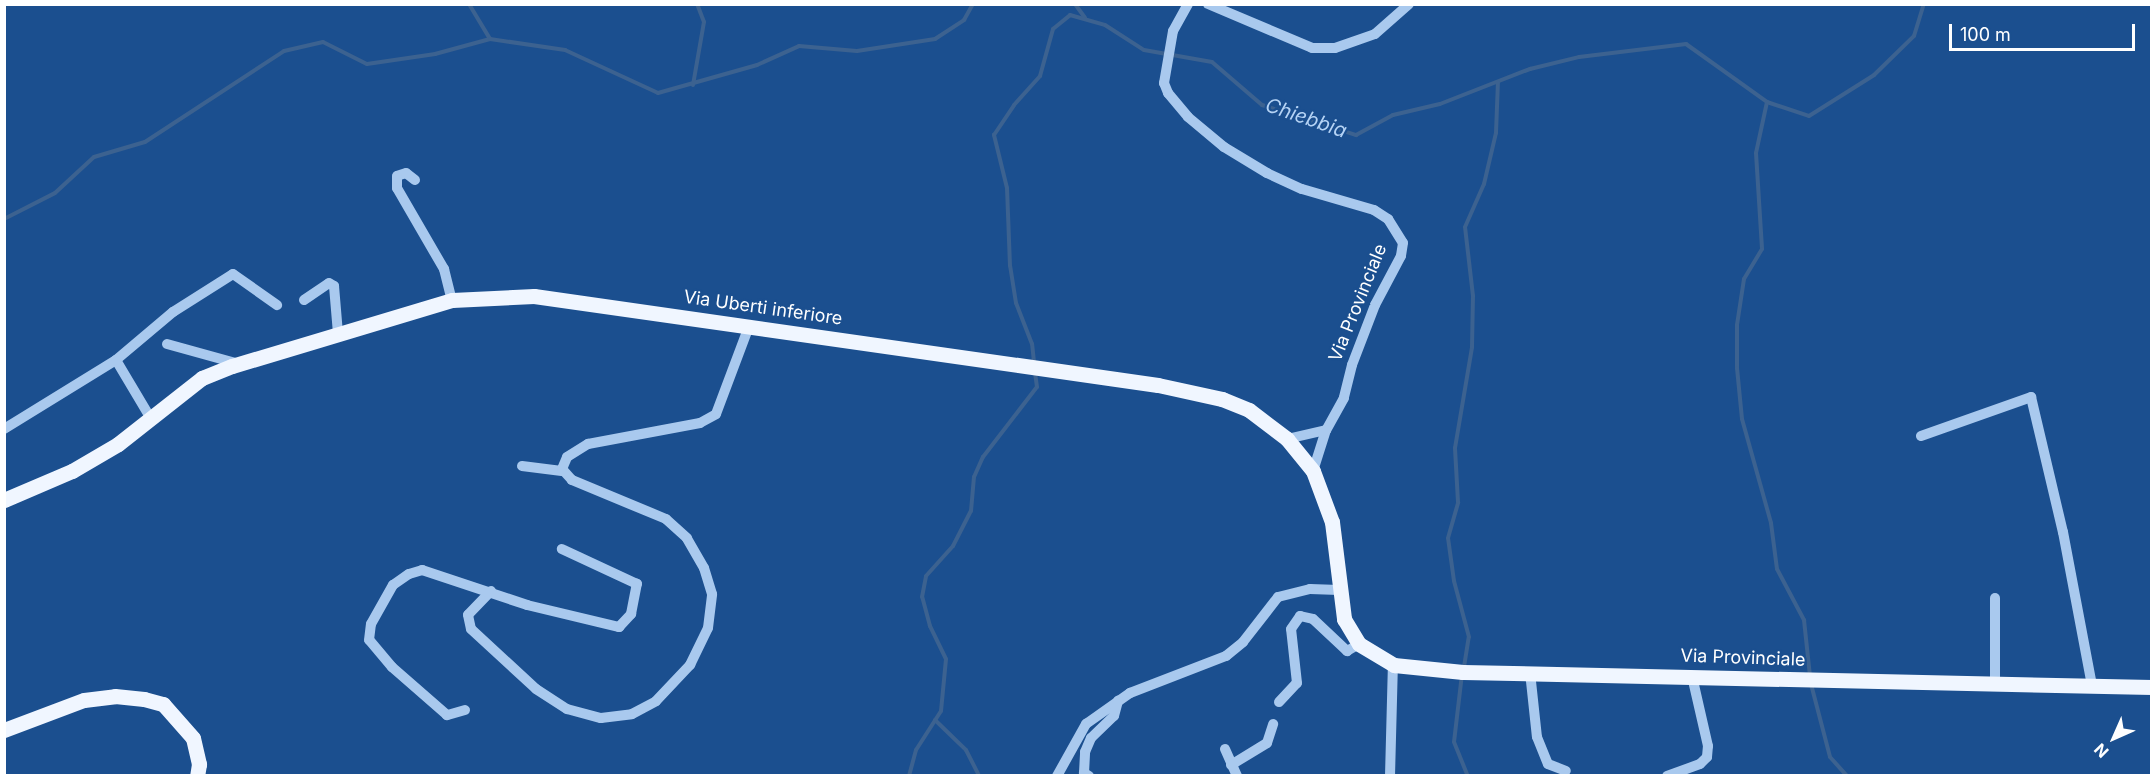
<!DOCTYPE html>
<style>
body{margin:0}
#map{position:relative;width:2156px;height:780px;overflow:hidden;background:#1b4f8f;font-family:Inter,sans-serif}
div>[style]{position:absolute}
.stream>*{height:4px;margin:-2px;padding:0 2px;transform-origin:2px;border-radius:2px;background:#3c6290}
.minor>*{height:10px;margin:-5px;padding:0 5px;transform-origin:5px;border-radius:5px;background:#a9c9ee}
.major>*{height:15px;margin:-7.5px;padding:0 7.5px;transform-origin:7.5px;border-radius:7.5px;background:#f0f6ff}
span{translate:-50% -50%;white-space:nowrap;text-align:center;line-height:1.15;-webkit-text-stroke:4.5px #1b4f8f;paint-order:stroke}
.street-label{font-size:18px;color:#fff}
.water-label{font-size:20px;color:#b5d3f5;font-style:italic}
.frame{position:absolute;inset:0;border:6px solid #fff;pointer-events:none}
.north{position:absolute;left:2084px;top:708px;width:60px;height:60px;-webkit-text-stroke:4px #1b4f8f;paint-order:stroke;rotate:225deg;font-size:16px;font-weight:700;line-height:24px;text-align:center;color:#fff}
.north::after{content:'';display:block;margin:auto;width:21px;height:27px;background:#fff;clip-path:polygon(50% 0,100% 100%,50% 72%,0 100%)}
.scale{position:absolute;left:1949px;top:24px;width:186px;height:27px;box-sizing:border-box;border:3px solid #fff;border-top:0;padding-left:8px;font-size:18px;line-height:21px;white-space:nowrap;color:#fff;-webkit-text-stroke:4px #1b4f8f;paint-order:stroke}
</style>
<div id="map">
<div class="stream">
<div style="left:469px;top:4px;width:41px;rotate:59deg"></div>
<div style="left:1075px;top:4px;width:17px;rotate:54deg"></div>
<div style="left:693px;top:85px;width:64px;rotate:-80.1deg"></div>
<div style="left:704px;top:22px;width:19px;rotate:-111deg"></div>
<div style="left:1767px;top:102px;width:52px;rotate:102.2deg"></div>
<div style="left:1756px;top:153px;width:96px;rotate:86.4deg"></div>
<div style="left:1762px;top:249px;width:35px;rotate:121deg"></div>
<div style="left:1744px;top:279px;width:47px;rotate:98.7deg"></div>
<div style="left:1737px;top:325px;width:43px;rotate:90deg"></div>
<div style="left:1737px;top:368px;width:51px;rotate:84.4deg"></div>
<div style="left:1742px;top:419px;width:108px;rotate:74.4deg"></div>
<div style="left:1771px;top:523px;width:46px;rotate:82.6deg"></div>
<div style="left:1777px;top:569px;width:58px;rotate:62.1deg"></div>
<div style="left:1804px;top:620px;width:56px;rotate:83.9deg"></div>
<div style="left:4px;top:219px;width:57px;rotate:-27deg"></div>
<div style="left:55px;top:193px;width:53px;rotate:-42.7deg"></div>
<div style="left:94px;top:157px;width:53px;rotate:-16.4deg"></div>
<div style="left:145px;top:142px;width:166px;rotate:-33.2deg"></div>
<div style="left:284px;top:51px;width:40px;rotate:-13deg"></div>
<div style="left:323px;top:42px;width:49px;rotate:26.6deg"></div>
<div style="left:367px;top:64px;width:69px;rotate:-8.4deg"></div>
<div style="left:435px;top:54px;width:57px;rotate:-15.3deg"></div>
<div style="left:490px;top:39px;width:76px;rotate:8.3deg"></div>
<div style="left:565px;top:50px;width:102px;rotate:24.8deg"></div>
<div style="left:658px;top:93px;width:103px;rotate:-15.8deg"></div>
<div style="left:757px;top:65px;width:46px;rotate:-24.3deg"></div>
<div style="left:799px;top:46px;width:58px;rotate:4.9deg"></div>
<div style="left:857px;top:51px;width:79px;rotate:-8.7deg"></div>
<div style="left:935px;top:39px;width:35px;rotate:-33deg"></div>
<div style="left:964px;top:20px;width:18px;rotate:-61deg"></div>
<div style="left:1034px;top:362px;width:18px;rotate:-96deg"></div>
<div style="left:1032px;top:344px;width:44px;rotate:-111.3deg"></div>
<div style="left:1016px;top:303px;width:37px;rotate:-99deg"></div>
<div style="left:1010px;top:266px;width:78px;rotate:-92.2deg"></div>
<div style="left:1007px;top:188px;width:55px;rotate:-103.8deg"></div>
<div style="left:994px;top:135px;width:36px;rotate:-56deg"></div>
<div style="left:1014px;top:105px;width:39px;rotate:-48deg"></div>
<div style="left:1040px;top:76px;width:49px;rotate:-74.5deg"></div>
<div style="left:1053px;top:29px;width:22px;rotate:-39deg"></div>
<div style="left:1070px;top:15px;width:36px;rotate:16deg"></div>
<div style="left:1105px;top:25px;width:46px;rotate:32.7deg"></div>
<div style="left:1144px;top:50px;width:69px;rotate:10deg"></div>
<div style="left:1212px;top:62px;width:66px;rotate:40.7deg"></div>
<div style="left:1262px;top:105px;width:99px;rotate:17.7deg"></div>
<div style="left:1356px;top:135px;width:42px;rotate:-28.4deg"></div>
<div style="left:1393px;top:115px;width:48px;rotate:-13.2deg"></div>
<div style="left:1440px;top:104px;width:97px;rotate:-21.3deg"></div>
<div style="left:1530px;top:69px;width:50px;rotate:-13.8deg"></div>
<div style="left:1579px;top:57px;width:108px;rotate:-6.9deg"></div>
<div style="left:1686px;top:44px;width:100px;rotate:35.6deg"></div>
<div style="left:1767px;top:102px;width:44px;rotate:18.4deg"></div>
<div style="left:1809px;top:116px;width:77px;rotate:-32.2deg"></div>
<div style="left:1874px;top:75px;width:56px;rotate:-44.3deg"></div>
<div style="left:1914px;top:36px;width:34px;rotate:-73deg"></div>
<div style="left:1464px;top:667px;width:30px;rotate:-81deg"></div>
<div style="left:1469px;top:637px;width:58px;rotate:-105deg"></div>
<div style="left:1454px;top:581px;width:43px;rotate:-97.9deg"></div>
<div style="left:1448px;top:538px;width:37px;rotate:-74deg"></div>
<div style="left:1458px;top:502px;width:54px;rotate:-93.2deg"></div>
<div style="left:1455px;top:448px;width:102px;rotate:-80.4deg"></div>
<div style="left:1472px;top:347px;width:51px;rotate:-88.9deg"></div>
<div style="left:1473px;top:296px;width:69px;rotate:-96.6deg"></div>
<div style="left:1465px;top:227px;width:47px;rotate:-66.2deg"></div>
<div style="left:1484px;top:184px;width:52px;rotate:-76.8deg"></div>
<div style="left:1496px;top:133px;width:51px;rotate:-87.8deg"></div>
<div style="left:1462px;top:674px;width:68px;rotate:96.7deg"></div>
<div style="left:1454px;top:742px;width:37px;rotate:68deg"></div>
<div style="left:1811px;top:684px;width:75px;rotate:75.4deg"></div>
<div style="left:1830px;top:757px;width:25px;rotate:48deg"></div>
<div style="left:935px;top:720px;width:43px;rotate:44.1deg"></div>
<div style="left:966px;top:750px;width:29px;rotate:63deg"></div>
<div style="left:909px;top:776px;width:27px;rotate:-75deg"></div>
<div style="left:916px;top:750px;width:46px;rotate:-57.3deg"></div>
<div style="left:941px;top:711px;width:52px;rotate:-84.5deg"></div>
<div style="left:946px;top:659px;width:37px;rotate:-116deg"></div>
<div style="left:930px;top:626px;width:30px;rotate:-105deg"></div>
<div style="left:922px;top:597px;width:21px;rotate:-79deg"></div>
<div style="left:926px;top:576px;width:40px;rotate:-48deg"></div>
<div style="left:953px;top:546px;width:39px;rotate:-63deg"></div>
<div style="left:971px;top:511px;width:34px;rotate:-85deg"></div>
<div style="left:974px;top:477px;width:22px;rotate:-66deg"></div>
<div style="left:983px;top:457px;width:88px;rotate:-52.4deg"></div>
<div style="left:1037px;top:387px;width:15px;rotate:-98deg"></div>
</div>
<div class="minor">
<div style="left:1188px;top:4px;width:31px;rotate:119deg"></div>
<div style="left:1173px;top:31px;width:53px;rotate:99.8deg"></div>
<div style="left:1164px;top:83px;width:11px;rotate:68deg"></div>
<div style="left:1168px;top:93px;width:31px;rotate:50deg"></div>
<div style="left:1188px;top:117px;width:47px;rotate:39.8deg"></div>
<div style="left:1224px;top:147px;width:50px;rotate:31.2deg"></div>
<div style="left:1267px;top:173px;width:38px;rotate:25deg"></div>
<div style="left:1302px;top:189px;width:75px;rotate:16.3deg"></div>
<div style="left:1374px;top:210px;width:17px;rotate:33deg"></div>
<div style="left:1388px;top:219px;width:28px;rotate:58deg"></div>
<div style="left:1403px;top:243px;width:13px;rotate:99deg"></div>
<div style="left:1401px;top:256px;width:55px;rotate:118deg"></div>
<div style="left:1375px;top:305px;width:64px;rotate:111deg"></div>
<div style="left:1352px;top:365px;width:34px;rotate:104deg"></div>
<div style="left:1344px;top:398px;width:37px;rotate:119deg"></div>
<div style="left:1326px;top:430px;width:43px;rotate:107.6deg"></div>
<div style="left:1208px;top:4px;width:113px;rotate:22.9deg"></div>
<div style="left:1312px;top:48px;width:23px"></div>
<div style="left:1335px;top:48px;width:42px;rotate:-19.3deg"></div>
<div style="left:1375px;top:34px;width:45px;rotate:-41.4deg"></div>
<div style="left:415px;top:180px;width:11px;rotate:-142deg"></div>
<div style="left:406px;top:173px;width:9px;rotate:162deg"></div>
<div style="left:397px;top:176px;width:12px;rotate:90deg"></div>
<div style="left:397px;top:188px;width:94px;rotate:59.9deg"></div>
<div style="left:444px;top:269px;width:32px;rotate:76deg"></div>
<div style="left:304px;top:300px;width:30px;rotate:-34deg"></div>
<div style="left:329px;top:283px;width:6px;rotate:31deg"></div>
<div style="left:334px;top:286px;width:48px;rotate:85.2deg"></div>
<div style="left:167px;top:344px;width:75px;rotate:15.5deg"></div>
<div style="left:116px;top:360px;width:66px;rotate:59.2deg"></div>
<div style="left:4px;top:429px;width:132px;rotate:-31.6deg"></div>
<div style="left:116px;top:360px;width:75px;rotate:-40.1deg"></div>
<div style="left:173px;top:312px;width:71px;rotate:-32.3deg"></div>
<div style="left:233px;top:274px;width:54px;rotate:35.2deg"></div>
<div style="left:1921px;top:436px;width:117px;rotate:-19.5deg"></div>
<div style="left:2031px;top:397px;width:139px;rotate:76.7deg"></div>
<div style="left:2063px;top:532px;width:157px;rotate:79.3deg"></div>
<div style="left:1287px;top:439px;width:40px;rotate:-13deg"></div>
<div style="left:522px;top:466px;width:40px;rotate:7.1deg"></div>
<div style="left:491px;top:591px;width:33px;rotate:134deg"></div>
<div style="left:468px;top:615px;width:14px;rotate:78deg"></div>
<div style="left:471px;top:629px;width:88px;rotate:42.7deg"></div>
<div style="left:536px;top:689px;width:37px;rotate:33deg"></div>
<div style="left:567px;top:709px;width:35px;rotate:15deg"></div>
<div style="left:601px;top:718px;width:31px;rotate:-7deg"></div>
<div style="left:632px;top:714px;width:27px;rotate:-28deg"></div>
<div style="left:656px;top:701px;width:50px;rotate:-46.6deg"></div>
<div style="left:690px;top:665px;width:41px;rotate:-64.1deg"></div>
<div style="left:708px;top:628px;width:34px;rotate:-83deg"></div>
<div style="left:712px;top:594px;width:27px;rotate:-107deg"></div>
<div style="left:704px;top:568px;width:34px;rotate:-120deg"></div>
<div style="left:687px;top:538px;width:28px;rotate:-138deg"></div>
<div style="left:666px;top:519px;width:102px;rotate:-157.5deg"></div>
<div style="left:572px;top:480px;width:15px;rotate:-132deg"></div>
<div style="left:562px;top:469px;width:13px;rotate:-67deg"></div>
<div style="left:567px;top:457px;width:25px;rotate:-32deg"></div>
<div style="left:588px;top:444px;width:114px;rotate:-10.6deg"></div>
<div style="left:700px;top:423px;width:18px;rotate:-29deg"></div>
<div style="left:716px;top:414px;width:94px;rotate:-69.4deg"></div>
<div style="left:1995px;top:598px;width:86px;rotate:90deg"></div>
<div style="left:1530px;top:672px;width:65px;rotate:83.9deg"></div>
<div style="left:1537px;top:737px;width:29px;rotate:68deg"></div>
<div style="left:1548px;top:764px;width:19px;rotate:21deg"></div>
<div style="left:1279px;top:702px;width:26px;rotate:-47deg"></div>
<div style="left:1297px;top:683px;width:54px;rotate:-96.3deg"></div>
<div style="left:1291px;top:629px;width:16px;rotate:-55deg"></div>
<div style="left:1300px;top:616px;width:13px;rotate:13deg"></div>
<div style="left:1313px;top:619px;width:47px;rotate:43.3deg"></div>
<div style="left:1347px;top:651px;width:14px;rotate:-30deg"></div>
<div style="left:465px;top:710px;width:19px;rotate:164deg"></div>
<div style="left:447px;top:715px;width:73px;rotate:-138.9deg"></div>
<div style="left:392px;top:667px;width:35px;rotate:-130deg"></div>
<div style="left:369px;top:640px;width:16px;rotate:-83deg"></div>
<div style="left:371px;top:624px;width:45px;rotate:-60.6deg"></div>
<div style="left:393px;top:585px;width:19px;rotate:-35deg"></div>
<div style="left:409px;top:574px;width:14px;rotate:-17deg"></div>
<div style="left:422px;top:570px;width:111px;rotate:18.4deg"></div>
<div style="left:527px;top:605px;width:95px;rotate:13.4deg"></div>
<div style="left:619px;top:627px;width:18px;rotate:-47deg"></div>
<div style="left:631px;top:614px;width:31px;rotate:-79deg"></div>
<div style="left:637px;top:584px;width:83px;rotate:-155deg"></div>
<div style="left:1225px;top:749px;width:30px;rotate:66deg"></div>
<div style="left:1231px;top:765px;width:42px;rotate:-31.4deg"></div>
<div style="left:1267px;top:743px;width:20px;rotate:-72deg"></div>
<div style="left:1057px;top:776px;width:60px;rotate:-60.9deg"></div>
<div style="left:1086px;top:724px;width:54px;rotate:-35.2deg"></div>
<div style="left:1130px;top:693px;width:103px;rotate:-21.1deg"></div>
<div style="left:1226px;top:656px;width:22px;rotate:-39deg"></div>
<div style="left:1243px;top:642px;width:57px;rotate:-52.1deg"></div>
<div style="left:1278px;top:597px;width:33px;rotate:-14deg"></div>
<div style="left:1310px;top:589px;width:29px;rotate:2deg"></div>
<div style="left:1089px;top:776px;width:6px;rotate:-149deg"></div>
<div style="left:1084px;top:773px;width:21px;rotate:-87deg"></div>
<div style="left:1085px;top:752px;width:15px;rotate:-67deg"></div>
<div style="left:1091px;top:738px;width:32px;rotate:-44deg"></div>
<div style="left:1114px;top:716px;width:16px;rotate:-75deg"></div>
<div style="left:1390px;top:776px;width:112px;rotate:-88.5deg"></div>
<div style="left:1667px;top:776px;width:35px;rotate:-20deg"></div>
<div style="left:1700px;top:764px;width:10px;rotate:-45deg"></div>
<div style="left:1707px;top:757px;width:11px;rotate:-85deg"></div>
<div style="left:1708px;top:746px;width:72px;rotate:-102.9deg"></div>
</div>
<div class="major">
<div style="left:4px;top:500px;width:74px;rotate:-23.1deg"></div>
<div style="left:72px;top:471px;width:53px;rotate:-30.4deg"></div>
<div style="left:118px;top:444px;width:107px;rotate:-38.2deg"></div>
<div style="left:202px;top:378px;width:32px;rotate:-22deg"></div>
<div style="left:232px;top:366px;width:230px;rotate:-16.7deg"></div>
<div style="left:452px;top:300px;width:82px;rotate:-2.8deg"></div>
<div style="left:534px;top:296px;width:630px;rotate:8.12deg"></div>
<div style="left:1158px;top:385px;width:66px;rotate:12.3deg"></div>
<div style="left:1222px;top:399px;width:29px;rotate:22deg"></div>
<div style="left:1249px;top:410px;width:48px;rotate:37.3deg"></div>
<div style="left:1287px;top:439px;width:41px;rotate:50.9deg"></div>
<div style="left:1313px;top:471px;width:54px;rotate:69.6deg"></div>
<div style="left:1332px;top:522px;width:98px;rotate:82.9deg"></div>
<div style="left:1344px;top:619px;width:29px;rotate:59deg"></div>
<div style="left:1359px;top:644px;width:41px;rotate:31deg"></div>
<div style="left:1394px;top:665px;width:69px;rotate:5.8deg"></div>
<div style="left:1463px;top:672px;width:689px;rotate:1.25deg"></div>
<div style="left:4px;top:730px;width:85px;rotate:-20.6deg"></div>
<div style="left:84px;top:700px;width:31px;rotate:-7deg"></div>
<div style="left:115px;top:696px;width:29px;rotate:6deg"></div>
<div style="left:144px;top:699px;width:20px;rotate:15deg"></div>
<div style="left:163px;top:704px;width:45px;rotate:48.6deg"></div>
<div style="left:193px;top:738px;width:27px;rotate:77deg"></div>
<div style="left:199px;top:764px;width:12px;rotate:99deg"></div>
</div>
<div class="street-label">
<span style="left:1358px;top:303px;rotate:-68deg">Via Provinciale</span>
<span style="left:763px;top:308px;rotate:8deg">Via Uberti inferiore</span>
<span style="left:1743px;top:658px;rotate:2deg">Via Provinciale</span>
</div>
<div class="water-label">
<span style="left:1306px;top:118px;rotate:19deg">Chiebbia</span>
</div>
<div class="frame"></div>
<div class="north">N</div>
<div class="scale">100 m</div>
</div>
